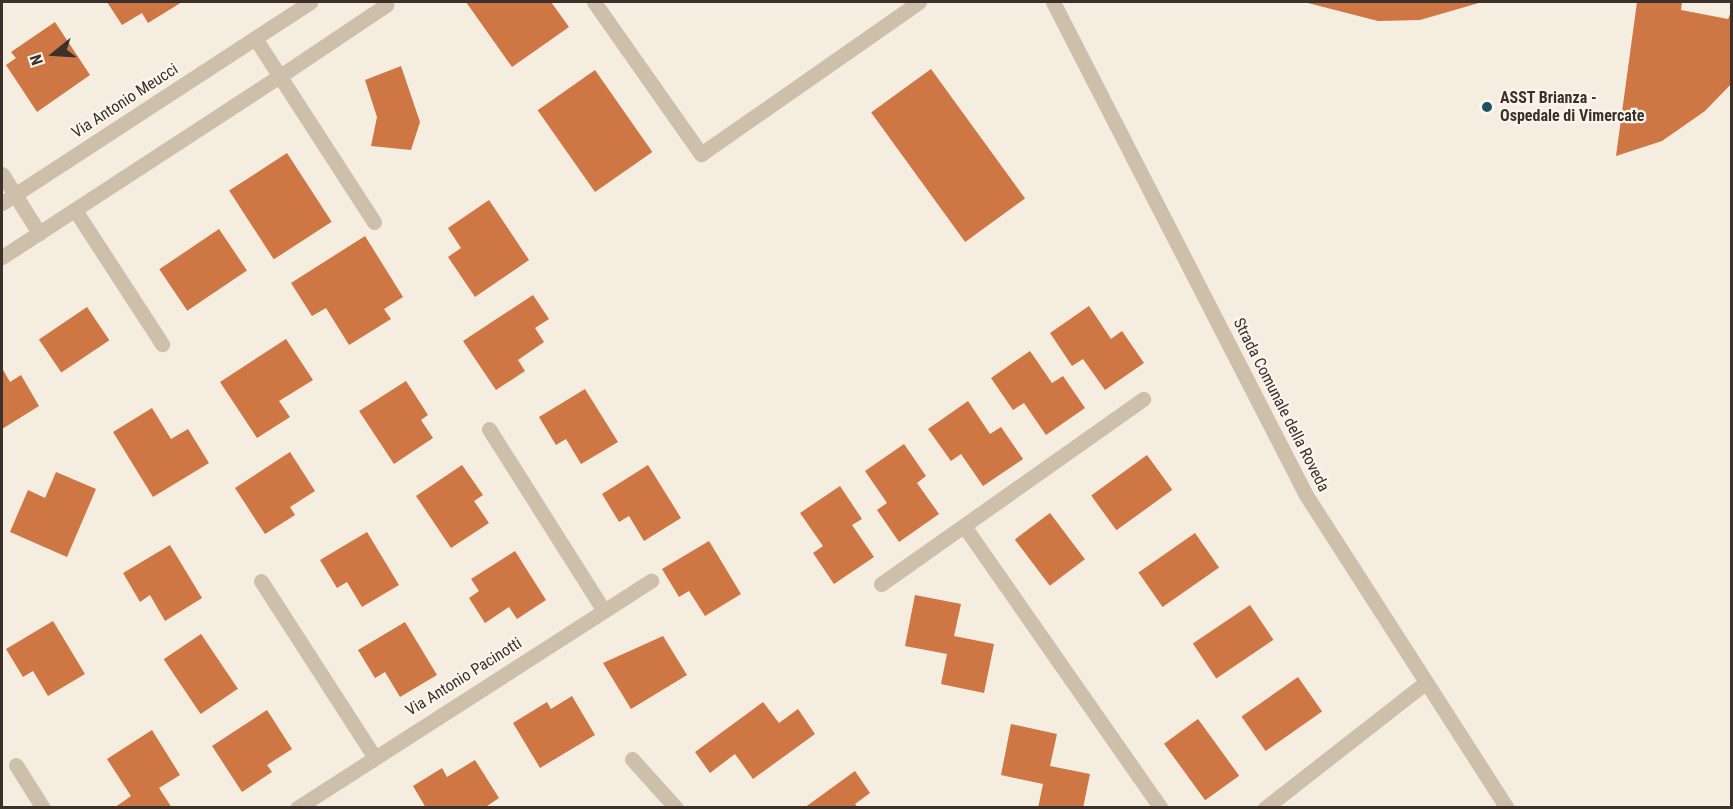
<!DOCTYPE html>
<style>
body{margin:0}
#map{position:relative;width:1733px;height:809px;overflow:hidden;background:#f5eddf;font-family:"Roboto Condensed",sans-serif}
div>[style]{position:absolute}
.building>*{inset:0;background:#ce7644;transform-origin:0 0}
.minor>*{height:15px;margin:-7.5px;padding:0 7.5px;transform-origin:7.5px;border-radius:7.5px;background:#cebfaa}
.dots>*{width:16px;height:16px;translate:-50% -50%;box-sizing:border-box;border:3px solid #fbf6ed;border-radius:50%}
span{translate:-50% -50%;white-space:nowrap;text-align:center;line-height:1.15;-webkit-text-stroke:4.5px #fbf6ed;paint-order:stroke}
.poi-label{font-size:16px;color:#3b312a;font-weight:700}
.left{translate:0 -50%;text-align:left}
.street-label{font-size:16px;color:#3b312a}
.frame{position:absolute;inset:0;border:3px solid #3b312a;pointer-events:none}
.north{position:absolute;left:24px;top:24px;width:60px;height:60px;-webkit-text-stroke:4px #fbf6ed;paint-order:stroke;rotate:252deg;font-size:16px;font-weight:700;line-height:24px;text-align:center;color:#3b312a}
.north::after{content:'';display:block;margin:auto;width:21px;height:27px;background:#3b312a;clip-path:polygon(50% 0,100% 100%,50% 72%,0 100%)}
</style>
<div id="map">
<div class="building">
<div style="clip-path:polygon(107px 2px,182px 2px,148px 23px,142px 13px,122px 25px)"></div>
<div style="clip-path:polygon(466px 2px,551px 2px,569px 27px,512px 67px)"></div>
<div style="clip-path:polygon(1304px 2px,1482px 2px,1420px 20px,1378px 21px)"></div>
<div style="clip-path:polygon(1637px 2px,1682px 2px,1681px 10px,1728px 19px,1732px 10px,1732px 83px,1705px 111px,1662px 141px,1616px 156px)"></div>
<div style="clip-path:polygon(55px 22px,90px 75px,37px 112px,6px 65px,16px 58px,11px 52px)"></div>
<div style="clip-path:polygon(401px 66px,420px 122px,411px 150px,371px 146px,377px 117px,365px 80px)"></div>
<div style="left:931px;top:69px;width:160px;height:74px;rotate:54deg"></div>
<div style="left:595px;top:70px;width:100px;height:70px;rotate:55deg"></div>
<div style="left:287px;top:153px;width:82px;height:69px;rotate:57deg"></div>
<div style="clip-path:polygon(489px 200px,529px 260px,475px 297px,448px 257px,461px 248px,448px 228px)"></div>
<div style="left:219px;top:229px;width:50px;height:72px;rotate:56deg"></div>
<div style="clip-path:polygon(365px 236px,403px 297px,384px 309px,391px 319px,349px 345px,326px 308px,312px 316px,291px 283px)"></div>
<div style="clip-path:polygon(533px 295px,549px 319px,535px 328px,544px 342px,518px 360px,525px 371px,496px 390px,463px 341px)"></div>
<div style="clip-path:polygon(1089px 306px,1111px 339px,1122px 331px,1144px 363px,1105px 390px,1083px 359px,1072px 366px,1050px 333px)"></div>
<div style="left:87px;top:307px;width:40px;height:58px;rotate:56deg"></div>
<div style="clip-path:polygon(286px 339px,313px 380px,279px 401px,290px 417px,257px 438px,220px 382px)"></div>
<div style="clip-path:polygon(1030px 351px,1052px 383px,1063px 376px,1085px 408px,1046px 435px,1024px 403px,1013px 410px,991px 378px)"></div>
<div style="clip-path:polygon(2px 368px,10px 382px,21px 375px,39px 406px,2px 429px)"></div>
<div style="clip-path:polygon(406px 381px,428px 415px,421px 420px,433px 438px,394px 464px,359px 411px)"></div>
<div style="clip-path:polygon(585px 389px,618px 442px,581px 464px,566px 439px,556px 445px,539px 417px)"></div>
<div style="clip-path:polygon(968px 401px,990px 434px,1001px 427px,1023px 459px,983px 486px,961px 454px,951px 461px,928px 429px)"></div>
<div style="clip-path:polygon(152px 408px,171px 439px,188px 429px,209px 463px,153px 497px,113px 432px)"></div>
<div style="clip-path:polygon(904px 444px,926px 476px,917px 483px,939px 514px,899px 542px,877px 510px,887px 503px,865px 471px)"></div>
<div style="clip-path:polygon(290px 452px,315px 491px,290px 507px,295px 515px,265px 534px,235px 488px)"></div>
<div style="left:1147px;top:455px;width:43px;height:69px;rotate:54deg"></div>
<div style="clip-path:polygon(462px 465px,483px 495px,474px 501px,489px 523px,451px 548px,416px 496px)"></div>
<div style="clip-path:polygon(648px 465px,681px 518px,644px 541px,629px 516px,619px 522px,602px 494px)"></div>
<div style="clip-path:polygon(56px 472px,96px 489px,67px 557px,10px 532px,28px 490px,45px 498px)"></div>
<div style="clip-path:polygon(840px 486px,862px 519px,852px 525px,874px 557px,834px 584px,813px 553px,823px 546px,800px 513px)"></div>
<div style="left:1050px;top:513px;width:58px;height:44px;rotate:53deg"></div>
<div style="clip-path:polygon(367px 532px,399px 585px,362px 607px,347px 582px,337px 588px,320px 560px)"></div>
<div style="left:1195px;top:533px;width:42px;height:69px;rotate:55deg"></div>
<div style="clip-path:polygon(709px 541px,741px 594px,705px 616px,689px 591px,679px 597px,662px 569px)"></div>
<div style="clip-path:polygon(170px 545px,202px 598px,165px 621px,150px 595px,140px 602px,123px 573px)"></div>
<div style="clip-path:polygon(515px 551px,546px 600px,517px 619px,509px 607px,485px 623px,469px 598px,479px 591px,471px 579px)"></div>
<div style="clip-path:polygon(915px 595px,961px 604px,954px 636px,994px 644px,984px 693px,941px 684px,947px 654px,905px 646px)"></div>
<div style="left:1250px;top:605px;width:42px;height:69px;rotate:56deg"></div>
<div style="clip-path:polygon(53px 621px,85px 674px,48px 696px,33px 671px,23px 677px,6px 649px)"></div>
<div style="clip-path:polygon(405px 622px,437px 675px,400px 697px,385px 672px,375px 678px,358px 650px)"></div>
<div style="left:201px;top:634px;width:66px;height:45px;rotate:56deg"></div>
<div style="clip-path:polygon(663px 636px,687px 675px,631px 709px,603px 663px)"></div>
<div style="left:1298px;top:677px;width:42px;height:69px;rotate:55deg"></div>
<div style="clip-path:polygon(572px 696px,595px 735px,540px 768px,513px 723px,547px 702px,551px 709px)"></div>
<div style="clip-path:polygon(763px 702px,779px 723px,798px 709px,815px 734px,753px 779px,735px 754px,710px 773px,695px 752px)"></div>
<div style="clip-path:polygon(267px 710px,292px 749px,267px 765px,272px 772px,242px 792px,212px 746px)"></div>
<div style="left:1198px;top:719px;width:70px;height:42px;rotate:54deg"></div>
<div style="clip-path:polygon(1011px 724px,1057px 734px,1050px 766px,1090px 774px,1083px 808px,1038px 808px,1043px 784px,1001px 775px)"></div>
<div style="clip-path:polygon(152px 730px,180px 775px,159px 788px,172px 808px,114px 808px,131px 796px,107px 759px)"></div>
<div style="clip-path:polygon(475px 760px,499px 798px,484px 808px,426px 808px,413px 786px,442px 768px,447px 777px)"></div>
<div style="clip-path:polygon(855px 771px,870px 793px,855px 804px,858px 808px,804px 808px)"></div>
</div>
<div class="minor">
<div style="left:594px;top:2px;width:186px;rotate:54.9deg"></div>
<div style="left:701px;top:154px;width:266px;rotate:-34.9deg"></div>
<div style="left:1053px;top:2px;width:554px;rotate:62.83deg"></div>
<div style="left:1306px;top:495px;width:372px;rotate:57.3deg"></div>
<div style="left:255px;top:38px;width:219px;rotate:57.1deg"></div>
<div style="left:2px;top:174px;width:70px;rotate:57.9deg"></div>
<div style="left:2px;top:203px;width:368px;rotate:-33.1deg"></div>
<div style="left:75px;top:210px;width:160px;rotate:57deg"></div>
<div style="left:2px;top:257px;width:332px;rotate:-33.1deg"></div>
<div style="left:280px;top:76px;width:128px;rotate:-33.8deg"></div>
<div style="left:386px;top:5px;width:4px;rotate:-124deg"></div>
<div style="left:489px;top:429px;width:215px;rotate:57.7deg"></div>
<div style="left:964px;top:526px;width:344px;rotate:55.1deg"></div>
<div style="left:261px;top:581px;width:207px;rotate:57.2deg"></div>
<div style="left:881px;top:584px;width:321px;rotate:-35.2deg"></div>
<div style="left:632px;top:759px;width:66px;rotate:48.1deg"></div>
<div style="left:16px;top:765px;width:51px;rotate:57.9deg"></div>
<div style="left:297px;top:808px;width:421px;rotate:-32.7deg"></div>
<div style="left:1265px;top:808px;width:204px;rotate:-38deg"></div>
</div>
<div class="dots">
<div style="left:1487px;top:107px;background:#1c5360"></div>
</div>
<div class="poi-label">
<span class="left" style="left:1500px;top:107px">ASST Brianza -<br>Ospedale di Vimercate</span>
</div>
<div class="street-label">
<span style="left:125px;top:101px;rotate:-33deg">Via Antonio Meucci</span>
<span style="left:1281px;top:405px;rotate:63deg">Strada Comunale della Roveda</span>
<span style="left:464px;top:677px;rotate:-32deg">Via Antonio Pacinotti</span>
</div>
<div class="frame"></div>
<div class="north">N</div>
</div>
